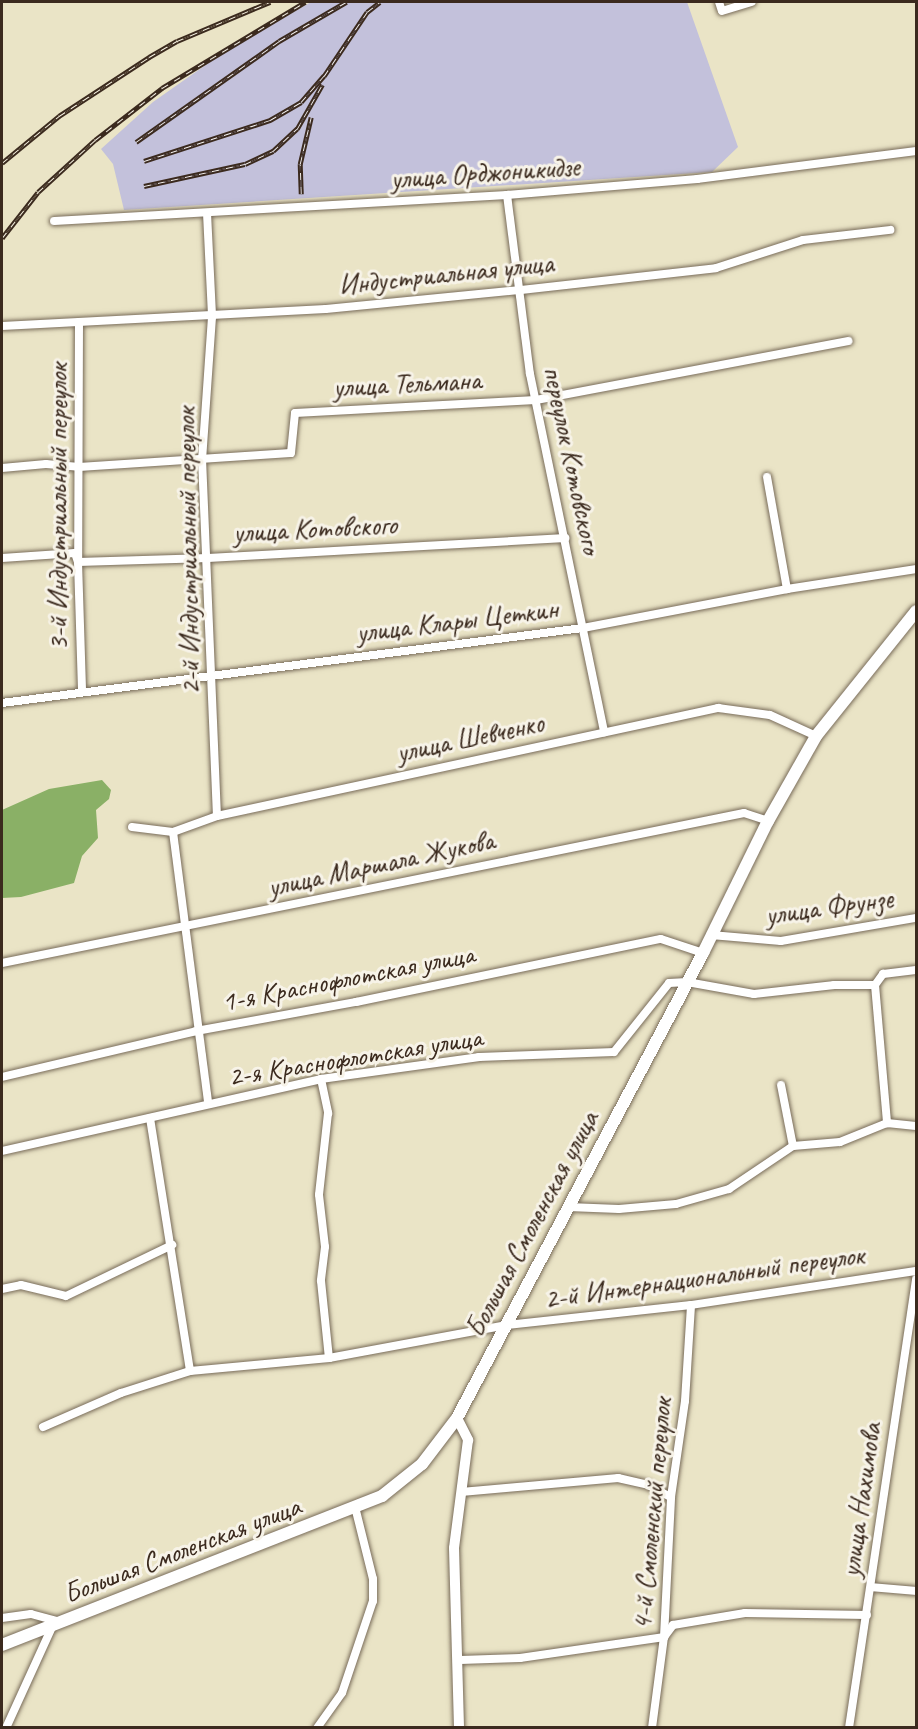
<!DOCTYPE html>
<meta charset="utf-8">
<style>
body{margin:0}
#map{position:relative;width:918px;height:1729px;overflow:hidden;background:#eae4c6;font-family:Caveat,sans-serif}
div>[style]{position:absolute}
.industrial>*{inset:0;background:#c3c1db}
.forest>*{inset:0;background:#8ab066}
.roads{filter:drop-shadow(0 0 2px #786b59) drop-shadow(0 0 2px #786b59)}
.minor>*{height:8px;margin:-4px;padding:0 4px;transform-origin:4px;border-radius:4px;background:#fff}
.tertiary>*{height:10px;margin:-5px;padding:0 5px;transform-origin:5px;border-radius:5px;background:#fff}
.secondary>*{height:12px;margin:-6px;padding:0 6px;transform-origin:6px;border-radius:6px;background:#fff}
.rail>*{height:4.5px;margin-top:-2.25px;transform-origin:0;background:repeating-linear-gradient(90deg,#f7f3e8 0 7px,#3b2a1e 0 14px);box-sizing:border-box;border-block:2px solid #3b2a1e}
span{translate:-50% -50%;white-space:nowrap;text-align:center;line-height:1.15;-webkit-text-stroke:6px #f7f3e8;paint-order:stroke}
.street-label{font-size:28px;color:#3b2a1e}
.frame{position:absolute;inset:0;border:3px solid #3b2a1e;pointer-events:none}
</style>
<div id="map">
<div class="industrial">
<div style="clip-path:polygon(311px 2px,687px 2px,738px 147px,712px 172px,124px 210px,113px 164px,101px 149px,153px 102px,227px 50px)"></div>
</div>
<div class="forest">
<div style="clip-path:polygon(102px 780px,111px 790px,109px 799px,96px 810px,98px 838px,82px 856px,74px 883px,21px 897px,2px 898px,2px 810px,49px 789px)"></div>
</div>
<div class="roads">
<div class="minor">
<div style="left:719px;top:2px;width:9px;rotate:72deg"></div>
<div style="left:722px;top:11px;width:31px;rotate:-17deg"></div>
<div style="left:507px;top:195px;width:180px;rotate:82.7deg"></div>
<div style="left:530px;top:374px;width:366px;rotate:78.3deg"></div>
<div style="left:207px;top:213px;width:104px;rotate:87.2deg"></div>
<div style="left:212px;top:317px;width:142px;rotate:94deg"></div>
<div style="left:202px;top:459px;width:357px;rotate:87.6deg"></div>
<div style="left:54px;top:221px;width:454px;rotate:-3.3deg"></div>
<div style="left:507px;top:195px;width:191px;rotate:-4.8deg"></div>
<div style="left:697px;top:179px;width:221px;rotate:-7.3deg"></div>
<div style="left:79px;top:322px;width:240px;rotate:90.2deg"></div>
<div style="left:78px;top:562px;width:129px;rotate:88.2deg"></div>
<div style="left:2px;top:326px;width:324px;rotate:-3deg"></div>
<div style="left:326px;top:309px;width:196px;rotate:-5.6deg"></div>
<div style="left:521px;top:290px;width:196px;rotate:-6.4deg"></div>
<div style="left:716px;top:268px;width:91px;rotate:-17.8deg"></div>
<div style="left:803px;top:240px;width:88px;rotate:-6.6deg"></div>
<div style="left:2px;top:468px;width:44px;rotate:-5.2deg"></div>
<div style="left:46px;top:464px;width:33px;rotate:5deg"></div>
<div style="left:79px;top:467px;width:212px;rotate:-3.8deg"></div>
<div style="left:291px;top:453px;width:40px;rotate:-84.3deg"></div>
<div style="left:295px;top:413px;width:241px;rotate:-3.1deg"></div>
<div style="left:536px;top:400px;width:318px;rotate:-10.7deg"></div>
<div style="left:767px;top:477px;width:114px;rotate:79.9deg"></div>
<div style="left:2px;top:558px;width:73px;rotate:-3.9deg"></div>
<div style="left:75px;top:553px;width:9px;rotate:72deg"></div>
<div style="left:78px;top:562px;width:130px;rotate:-1.8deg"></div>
<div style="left:208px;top:558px;width:358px;rotate:-3.2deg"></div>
<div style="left:2px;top:703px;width:586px;rotate:-7.36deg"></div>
<div style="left:583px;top:628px;width:208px;rotate:-10.8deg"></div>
<div style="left:787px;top:589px;width:131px;rotate:-8.8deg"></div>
<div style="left:132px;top:827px;width:41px;rotate:7deg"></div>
<div style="left:173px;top:832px;width:47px;rotate:-20deg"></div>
<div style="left:217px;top:816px;width:513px;rotate:-12.17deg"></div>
<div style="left:718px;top:708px;width:52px;rotate:7.7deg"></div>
<div style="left:770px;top:715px;width:51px;rotate:24.5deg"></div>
<div style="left:173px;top:832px;width:273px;rotate:82.6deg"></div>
<div style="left:711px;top:935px;width:70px;rotate:4.9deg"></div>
<div style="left:781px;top:941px;width:137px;rotate:-9.7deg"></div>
<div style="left:2px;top:963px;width:757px;rotate:-11.43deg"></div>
<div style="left:744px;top:813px;width:25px;rotate:18deg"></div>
<div style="left:875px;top:985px;width:139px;rotate:85deg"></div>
<div style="left:2px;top:1077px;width:199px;rotate:-13.3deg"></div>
<div style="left:196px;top:1031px;width:163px;rotate:-10.3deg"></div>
<div style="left:356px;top:1002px;width:311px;rotate:-11.7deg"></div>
<div style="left:661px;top:939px;width:44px;rotate:18.4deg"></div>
<div style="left:321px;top:1079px;width:35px;rotate:78deg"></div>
<div style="left:328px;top:1113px;width:82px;rotate:96.3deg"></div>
<div style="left:319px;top:1195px;width:52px;rotate:83.4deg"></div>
<div style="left:325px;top:1247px;width:34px;rotate:97deg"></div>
<div style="left:321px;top:1281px;width:77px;rotate:84.1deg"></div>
<div style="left:781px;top:1085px;width:62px;rotate:78.9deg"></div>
<div style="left:150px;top:1118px;width:256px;rotate:81deg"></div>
<div style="left:2px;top:1151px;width:327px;rotate:-12.7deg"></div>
<div style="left:321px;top:1079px;width:160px;rotate:-7.9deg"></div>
<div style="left:479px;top:1057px;width:135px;rotate:-2.1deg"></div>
<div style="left:614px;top:1052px;width:88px;rotate:-51.4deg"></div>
<div style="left:669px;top:983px;width:18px;rotate:-3deg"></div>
<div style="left:687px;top:982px;width:68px;rotate:10.2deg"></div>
<div style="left:754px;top:994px;width:81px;rotate:-6.4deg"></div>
<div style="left:834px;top:985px;width:41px"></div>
<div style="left:875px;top:985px;width:14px;rotate:-54deg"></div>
<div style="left:883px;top:974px;width:33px;rotate:-7deg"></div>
<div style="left:568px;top:1207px;width:51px;rotate:2.2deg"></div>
<div style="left:619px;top:1209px;width:57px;rotate:-5deg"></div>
<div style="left:676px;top:1204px;width:55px;rotate:-15.8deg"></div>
<div style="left:729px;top:1189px;width:77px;rotate:-33.9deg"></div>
<div style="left:793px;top:1146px;width:47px;rotate:-4.9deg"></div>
<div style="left:840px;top:1142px;width:51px;rotate:-22deg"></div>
<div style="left:887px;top:1123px;width:29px;rotate:6deg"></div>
<div style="left:2px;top:1289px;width:19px;rotate:-12deg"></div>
<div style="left:21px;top:1285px;width:46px;rotate:13.7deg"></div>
<div style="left:66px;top:1296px;width:118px;rotate:-25.7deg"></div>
<div style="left:43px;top:1427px;width:85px;rotate:-23.6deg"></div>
<div style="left:121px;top:1393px;width:72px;rotate:-17.7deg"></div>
<div style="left:190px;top:1371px;width:140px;rotate:-5.3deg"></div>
<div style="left:329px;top:1358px;width:181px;rotate:-10.5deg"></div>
<div style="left:507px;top:1325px;width:185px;rotate:-6.2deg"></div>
<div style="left:691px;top:1305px;width:228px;rotate:-8.6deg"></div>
<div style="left:461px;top:1492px;width:158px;rotate:-5.1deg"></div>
<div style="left:618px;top:1478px;width:31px;rotate:13deg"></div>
<div style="left:648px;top:1485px;width:26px;rotate:28deg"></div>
<div style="left:871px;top:1587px;width:45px;rotate:5.1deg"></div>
<div style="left:2px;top:1618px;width:29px;rotate:-8deg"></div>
<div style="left:31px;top:1614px;width:31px;rotate:15deg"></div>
<div style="left:460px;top:1660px;width:60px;rotate:-1.9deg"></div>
<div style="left:520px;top:1658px;width:146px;rotate:-8.3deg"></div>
<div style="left:664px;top:1637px;width:15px;rotate:-53deg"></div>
<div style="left:673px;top:1625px;width:73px;rotate:-9.5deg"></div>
<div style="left:745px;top:1613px;width:122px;rotate:0.9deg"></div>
<div style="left:6px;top:1728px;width:111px;rotate:-65.5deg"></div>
<div style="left:317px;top:1728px;width:43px;rotate:-54.5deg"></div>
<div style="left:342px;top:1693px;width:97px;rotate:-71.4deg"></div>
<div style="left:373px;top:1601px;width:22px;rotate:-90deg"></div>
<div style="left:373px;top:1579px;width:74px;rotate:-104deg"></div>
<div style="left:652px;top:1728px;width:92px;rotate:-82.5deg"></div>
<div style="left:664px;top:1637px;width:140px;rotate:-87.1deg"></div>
<div style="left:671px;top:1497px;width:97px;rotate:-81.7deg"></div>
<div style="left:685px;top:1401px;width:96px;rotate:-86.4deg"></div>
<div style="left:849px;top:1728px;width:454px;rotate:-81.5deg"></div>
</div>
<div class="tertiary">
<div style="left:457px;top:1418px;width:25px;rotate:63deg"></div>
<div style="left:468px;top:1440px;width:109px;rotate:97.4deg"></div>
<div style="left:454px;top:1548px;width:180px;rotate:88.4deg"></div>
</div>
<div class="secondary">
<div style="left:2px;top:1645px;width:408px;rotate:-21.4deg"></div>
<div style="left:382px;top:1496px;width:51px;rotate:-38.7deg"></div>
<div style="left:422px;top:1464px;width:58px;rotate:-52.7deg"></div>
<div style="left:457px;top:1418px;width:526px;rotate:-62.12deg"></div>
<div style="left:703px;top:953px;width:147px;rotate:-63.8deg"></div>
<div style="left:768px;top:821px;width:98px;rotate:-60.5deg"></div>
<div style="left:816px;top:736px;width:160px;rotate:-51.3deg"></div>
</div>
</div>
<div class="rail">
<div style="left:136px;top:142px;width:175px;rotate:-35.2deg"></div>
<div style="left:279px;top:41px;width:78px;rotate:-30.2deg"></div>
<div style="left:144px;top:161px;width:133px;rotate:-18deg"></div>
<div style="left:270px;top:120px;width:36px;rotate:-30deg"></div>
<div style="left:301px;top:102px;width:35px;rotate:-49deg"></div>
<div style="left:324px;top:76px;width:77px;rotate:-56.1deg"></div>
<div style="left:367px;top:12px;width:16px;rotate:-38deg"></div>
<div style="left:2px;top:163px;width:74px;rotate:-39.5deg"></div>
<div style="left:59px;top:116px;width:108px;rotate:-33.2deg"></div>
<div style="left:149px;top:57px;width:32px;rotate:-30deg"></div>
<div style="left:177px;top:41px;width:101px;rotate:-22.8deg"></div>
<div style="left:144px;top:186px;width:103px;rotate:-12.3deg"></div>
<div style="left:245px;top:164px;width:31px;rotate:-25deg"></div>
<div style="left:273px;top:151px;width:33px;rotate:-43deg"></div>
<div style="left:297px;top:129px;width:51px;rotate:-60.4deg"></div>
<div style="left:301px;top:194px;width:30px;rotate:-92deg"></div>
<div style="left:300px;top:164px;width:48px;rotate:-76.8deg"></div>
<div style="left:2px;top:238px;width:58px;rotate:-52deg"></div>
<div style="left:38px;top:192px;width:77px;rotate:-42.4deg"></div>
<div style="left:95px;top:140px;width:85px;rotate:-37.8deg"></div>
<div style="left:162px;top:88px;width:167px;rotate:-31deg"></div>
</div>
<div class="street-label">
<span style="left:485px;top:173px;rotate:-4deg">улица Орджоникидзе</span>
<span style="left:446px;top:274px;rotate:-6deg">Индустриальная улица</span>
<span style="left:407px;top:384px;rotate:-3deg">улица Тельмана</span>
<span style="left:572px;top:460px;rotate:78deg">переулок Котовского</span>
<span style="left:58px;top:507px;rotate:-90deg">3-й Индустриальный переулок</span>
<span style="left:315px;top:529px;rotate:-3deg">улица Котовского</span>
<span style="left:188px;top:551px;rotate:-91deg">2-й Индустриальный переулок</span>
<span style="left:457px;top:621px;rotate:-7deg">улица Клары Цеткин</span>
<span style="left:470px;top:738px;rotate:-12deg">улица Шевченко</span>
<span style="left:381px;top:864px;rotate:-12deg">улица Маршала Жукова</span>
<span style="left:829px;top:907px;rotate:-8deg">улица Фрунзе</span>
<span style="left:348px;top:978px;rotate:-11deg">1-я Краснофлотская улица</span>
<span style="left:355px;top:1057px;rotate:-9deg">2-я Краснофлотская улица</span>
<span style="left:532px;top:1224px;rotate:-62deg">Большая Смоленская улица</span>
<span style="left:704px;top:1277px;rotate:-8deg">2-й Интернациональный переулок</span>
<span style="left:861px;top:1500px;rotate:-82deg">улица Нахимова</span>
<span style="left:652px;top:1514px;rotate:-85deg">4-й Смоленский переулок</span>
<span style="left:182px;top:1550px;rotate:-21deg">Большая Смоленская улица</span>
</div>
<div class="frame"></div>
</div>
